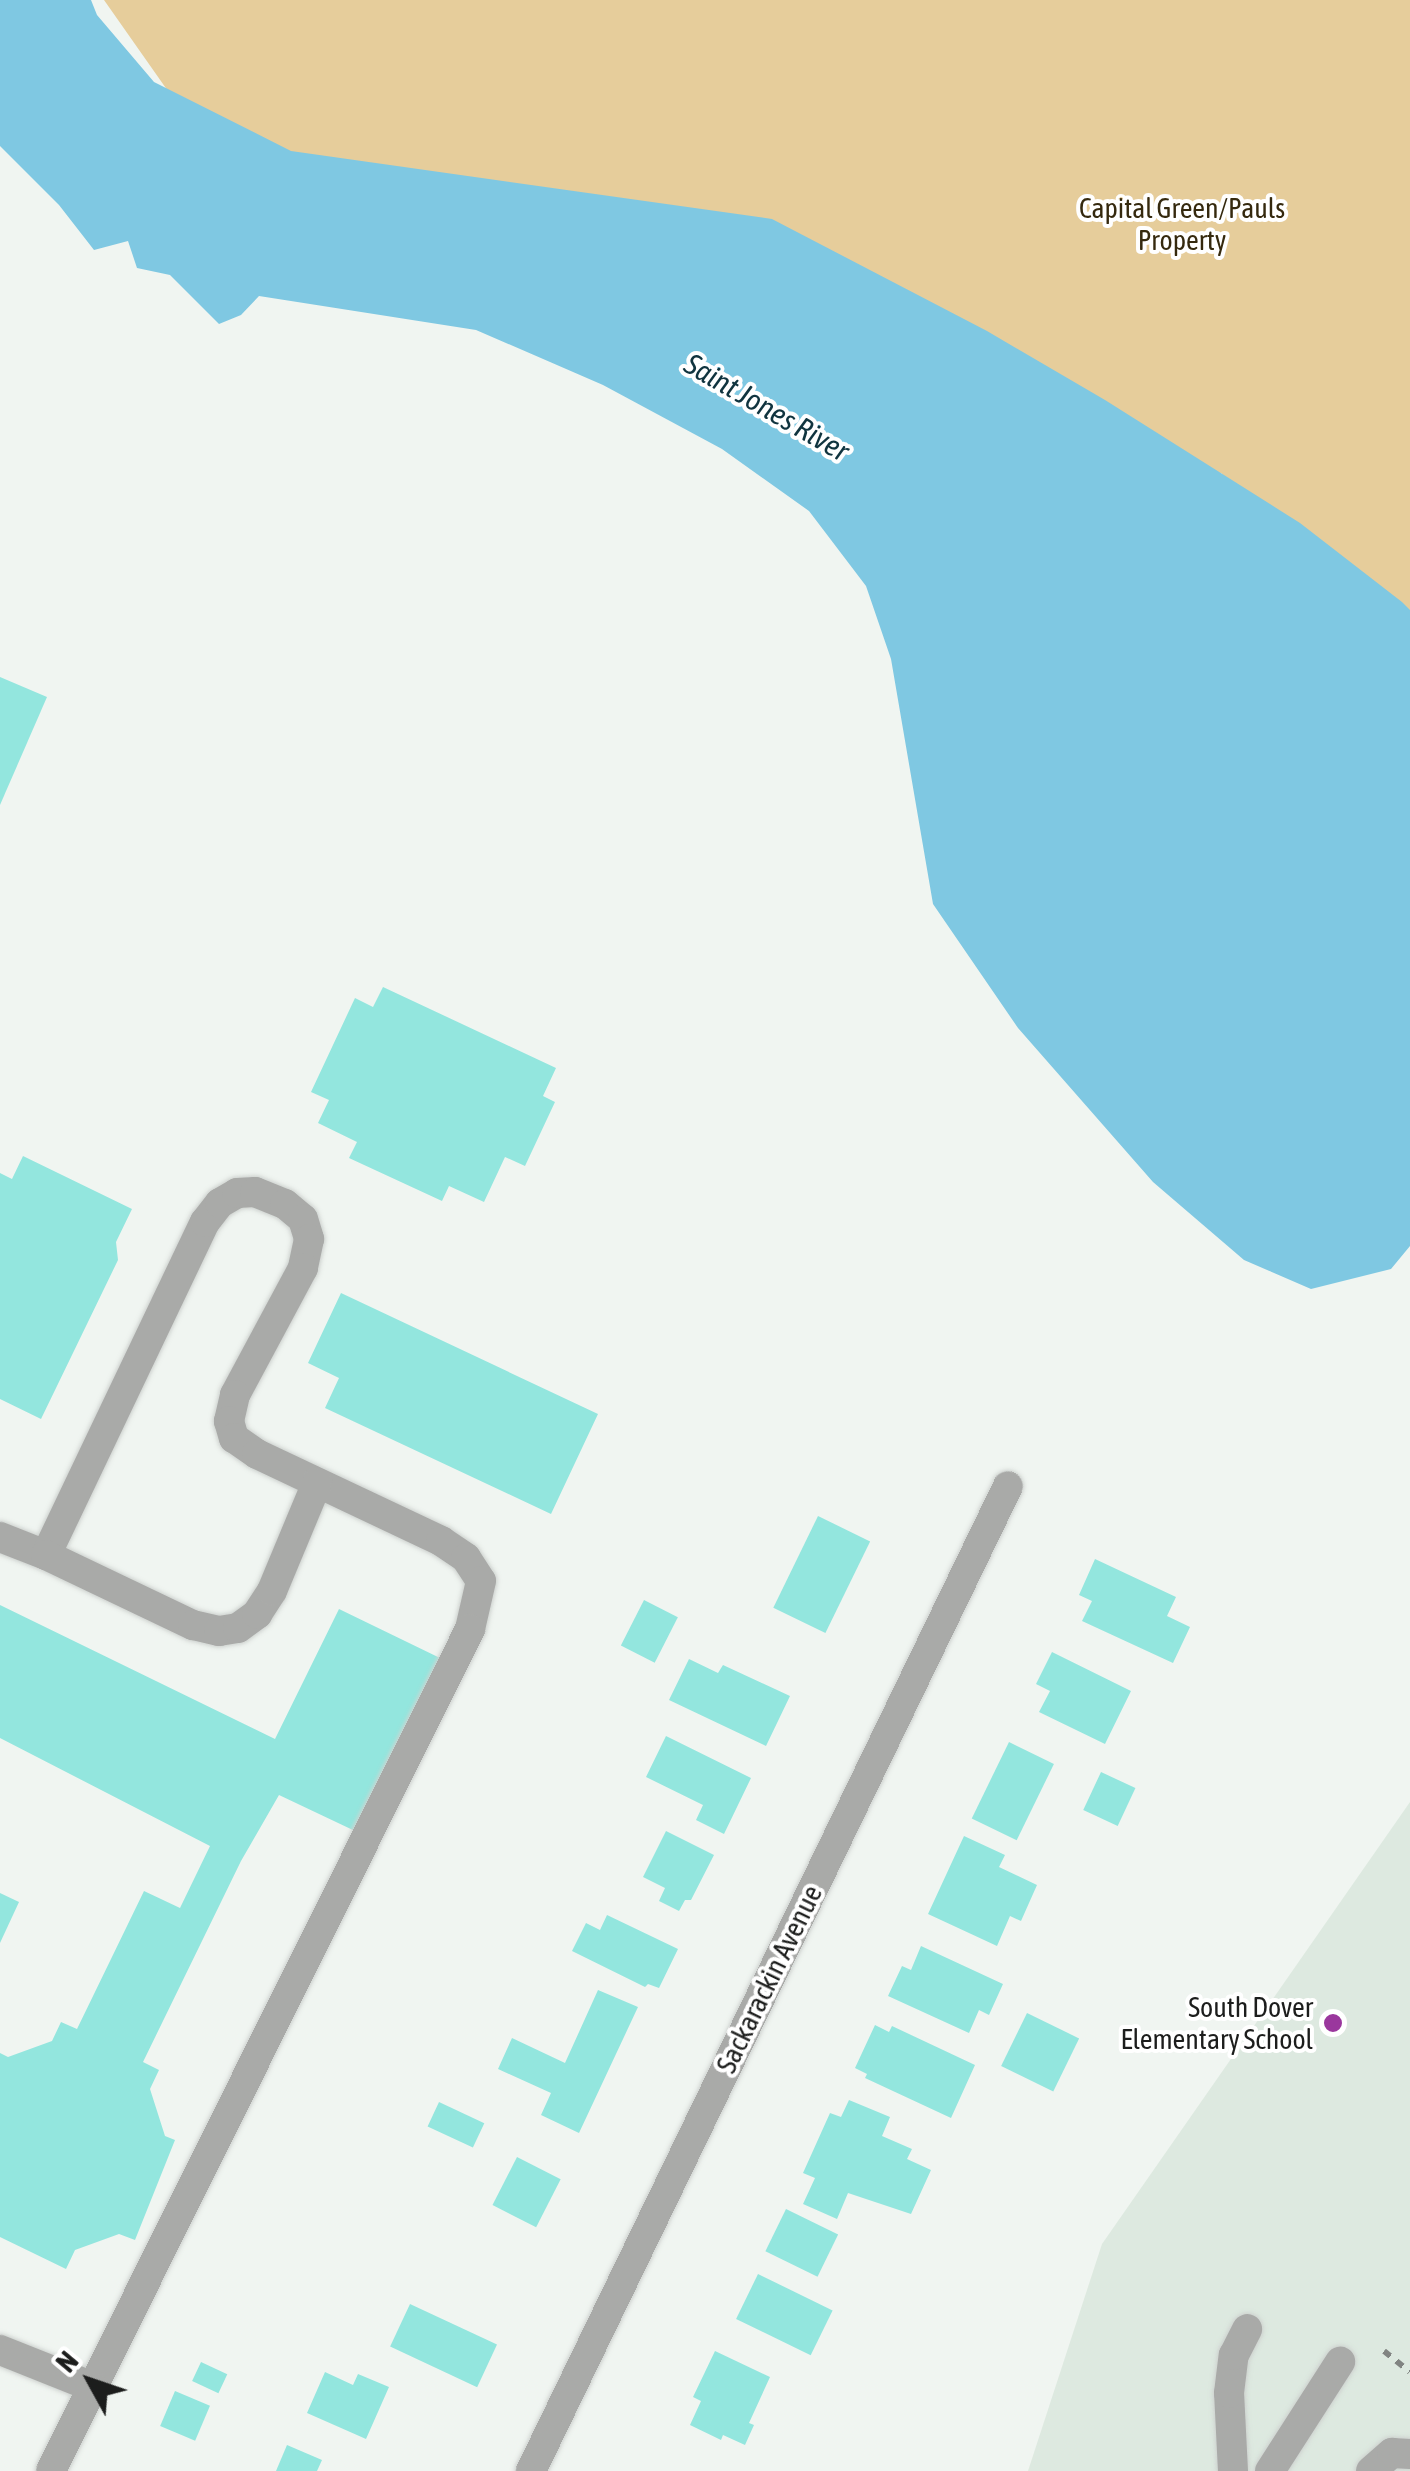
<!DOCTYPE html>
<style>
body{margin:0}
#map{position:relative;width:1410px;height:2471px;overflow:hidden;background:#f0f5f1;font-family:"Asap Condensed",sans-serif}
div>[style]{position:absolute}
.built>*{inset:0;background:#dde9e0}
.green>*{inset:0;background:#e6cd9b}
.water>*{inset:0;background:#7fc8e2}
.building>*{inset:0;background:#93e6de;transform-origin:0 0}
.path>*{height:6px;margin-top:-3px;transform-origin:0;background:repeating-linear-gradient(90deg,#818482 0 8px,transparent 0 16px)}
.roads{filter:drop-shadow(0 0 2px #ced2cf) drop-shadow(0 0 2px #ced2cf)}
.minor>*{height:30px;margin:-15px;padding:0 15px;transform-origin:15px;border-radius:15px;background:#a9aaa8}
.dots>*{width:28px;height:28px;translate:-50% -50%;box-sizing:border-box;border:5px solid #fff;border-radius:50%}
span{translate:-50% -50%;white-space:nowrap;text-align:center;line-height:1.15;-webkit-text-stroke:8px #fff;paint-order:stroke}
.park-label{font-size:28px;color:#35290e}
.street-label{font-size:28px;color:#1c1d1c}
.poi-label{font-size:28px;color:#1c1d1c}
.right{translate:-100% -50%;text-align:right}
.water-label{font-size:30px;color:#10343f;font-style:italic}
.north{position:absolute;left:40px;top:2331px;width:100px;height:100px;-webkit-text-stroke:8px #fff;paint-order:stroke;rotate:310deg;font-size:28px;font-weight:700;line-height:40px;text-align:center;color:#1c1d1c}
.north::after{content:'';display:block;margin:auto;width:35px;height:45px;background:#1c1d1c;clip-path:polygon(50% 0,100% 100%,50% 72%,0 100%)}
</style>
<div id="map">
<div class="built">
<div style="clip-path:polygon(1410px 1802px,1410px 2471px,1028px 2471px,1102px 2244px)"></div>
</div>
<div class="green">
<div style="clip-path:polygon(104px 0,1410px 0,1410px 619px,1311px 558px,1221px 473px,1160px 467px,203px 141px)"></div>
</div>
<div class="water">
<div style="clip-path:polygon(0 0,91px 0,97px 15px,154px 82px,291px 151px,772px 219px,987px 331px,1105px 400px,1300px 523px,1402px 602px,1410px 610px,1410px 1246px,1391px 1269px,1311px 1289px,1244px 1260px,1153px 1182px,1018px 1028px,933px 904px,891px 659px,866px 586px,809px 511px,722px 449px,603px 385px,476px 330px,259px 296px,241px 315px,219px 324px,170px 275px,137px 268px,128px 241px,94px 250px,59px 205px,0 146px)"></div>
</div>
<div class="building">
<div style="clip-path:polygon(0 677px,47px 697px,0 805px)"></div>
<div style="clip-path:polygon(383px 987px,556px 1068px,543px 1096px,555px 1102px,525px 1166px,505px 1157px,484px 1202px,449px 1186px,442px 1201px,349px 1158px,357px 1142px,318px 1123px,329px 1100px,311px 1092px,355px 998px,373px 1007px)"></div>
<div style="clip-path:polygon(23px 1156px,132px 1209px,116px 1242px,118px 1260px,41px 1419px,0 1399px,0 1173px,12px 1179px)"></div>
<div style="clip-path:polygon(341px 1293px,598px 1414px,551px 1514px,325px 1408px,339px 1378px,308px 1363px)"></div>
<div style="left:818px;top:1516px;width:58px;height:102px;rotate:26deg"></div>
<div style="clip-path:polygon(1095px 1559px,1176px 1597px,1167px 1616px,1190px 1627px,1173px 1663px,1082px 1621px,1092px 1601px,1079px 1595px)"></div>
<div style="left:644px;top:1600px;width:38px;height:51px;rotate:27deg"></div>
<div style="clip-path:polygon(0 1605px,275px 1739px,339px 1609px,440px 1658px,355px 1831px,279px 1795px,241px 1861px,143px 2062px,159px 2070px,150px 2089px,165px 2136px,175px 2140px,135px 2240px,119px 2234px,75px 2250px,66px 2269px,0 2237px,0 2053px,8px 2057px,52px 2041px,61px 2022px,77px 2029px,144px 1891px,180px 1908px,210px 1846px,0 1738px)"></div>
<div style="clip-path:polygon(1052px 1652px,1131px 1691px,1105px 1744px,1039px 1712px,1050px 1691px,1036px 1684px)"></div>
<div style="clip-path:polygon(689px 1659px,718px 1673px,723px 1665px,790px 1696px,766px 1746px,669px 1700px)"></div>
<div style="clip-path:polygon(666px 1736px,751px 1778px,724px 1834px,696px 1820px,703px 1805px,646px 1777px)"></div>
<div style="left:1009px;top:1742px;width:50px;height:85px;rotate:26deg"></div>
<div style="left:1101px;top:1772px;width:38px;height:42px;rotate:25deg"></div>
<div style="clip-path:polygon(666px 1831px,714px 1855px,691px 1900px,685px 1900px,679px 1911px,659px 1901px,665px 1888px,643px 1877px)"></div>
<div style="clip-path:polygon(964px 1836px,1005px 1855px,999px 1867px,1037px 1885px,1021px 1921px,1010px 1916px,997px 1946px,928px 1914px)"></div>
<div style="clip-path:polygon(0 1893px,19px 1902px,0 1943px)"></div>
<div style="clip-path:polygon(607px 1915px,678px 1949px,659px 1988px,648px 1984px,645px 1987px,572px 1951px,586px 1923px,600px 1930px)"></div>
<div style="clip-path:polygon(921px 1946px,1003px 1984px,989px 2015px,979px 2010px,969px 2033px,888px 1996px,902px 1966px,911px 1970px)"></div>
<div style="clip-path:polygon(598px 1990px,638px 2007px,579px 2133px,541px 2115px,551px 2093px,498px 2069px,512px 2038px,565px 2063px)"></div>
<div style="left:1027px;top:2013px;width:58px;height:59px;rotate:26deg"></div>
<div style="clip-path:polygon(875px 2025px,889px 2032px,892px 2026px,975px 2065px,951px 2118px,865px 2078px,867px 2074px,855px 2068px)"></div>
<div style="clip-path:polygon(849px 2100px,890px 2117px,882px 2136px,912px 2149px,907px 2159px,931px 2170px,911px 2214px,848px 2193px,837px 2219px,803px 2204px,815px 2178px,803px 2173px,830px 2113px,841px 2117px)"></div>
<div style="left:439px;top:2102px;width:50px;height:27px;rotate:25deg"></div>
<div style="left:517px;top:2157px;width:49px;height:54px;rotate:27deg"></div>
<div style="left:786px;top:2209px;width:58px;height:47px;rotate:26deg"></div>
<div style="left:758px;top:2274px;width:83px;height:50px;rotate:26deg"></div>
<div style="left:410px;top:2304px;width:96px;height:47px;rotate:25deg"></div>
<div style="clip-path:polygon(715px 2351px,770px 2377px,749px 2423px,754px 2425px,745px 2445px,723px 2435px,721px 2440px,690px 2425px,701px 2401px,693px 2397px)"></div>
<div style="left:201px;top:2362px;width:29px;height:21px;rotate:25deg"></div>
<div style="clip-path:polygon(325px 2372px,353px 2385px,358px 2374px,389px 2387px,366px 2439px,307px 2413px)"></div>
<div style="left:175px;top:2391px;width:38px;height:38px;rotate:23deg"></div>
<div style="clip-path:polygon(287px 2445px,322px 2460px,317px 2471px,276px 2471px)"></div>
</div>
<div class="path">
<div style="left:1384px;top:2351px;width:33px;rotate:39deg"></div>
</div>
<div class="roads">
<div class="minor">
<div style="left:0;top:1537px;width:49px;rotate:21.4deg"></div>
<div style="left:46px;top:1555px;width:369px;rotate:-64.5deg"></div>
<div style="left:205px;top:1222px;width:24px;rotate:-52deg"></div>
<div style="left:220px;top:1203px;width:20px;rotate:-30deg"></div>
<div style="left:237px;top:1193px;width:18px;rotate:-3deg"></div>
<div style="left:255px;top:1192px;width:32px;rotate:22deg"></div>
<div style="left:285px;top:1204px;width:23px;rotate:40deg"></div>
<div style="left:303px;top:1219px;width:21px;rotate:73deg"></div>
<div style="left:309px;top:1239px;width:30px;rotate:102deg"></div>
<div style="left:303px;top:1268px;width:144px;rotate:118.2deg"></div>
<div style="left:235px;top:1395px;width:27px;rotate:103deg"></div>
<div style="left:229px;top:1421px;width:18px;rotate:74deg"></div>
<div style="left:234px;top:1438px;width:28px;rotate:35deg"></div>
<div style="left:257px;top:1454px;width:204px;rotate:25.3deg"></div>
<div style="left:441px;top:1541px;width:30px;rotate:34deg"></div>
<div style="left:466px;top:1558px;width:27px;rotate:57deg"></div>
<div style="left:481px;top:1581px;width:49px;rotate:102.9deg"></div>
<div style="left:470px;top:1629px;width:940px;rotate:116.46deg"></div>
<div style="left:46px;top:1555px;width:163px;rotate:25.5deg"></div>
<div style="left:193px;top:1625px;width:27px;rotate:13deg"></div>
<div style="left:219px;top:1631px;width:19px;rotate:-9deg"></div>
<div style="left:238px;top:1628px;width:24px;rotate:-36deg"></div>
<div style="left:257px;top:1614px;width:27px;rotate:-57deg"></div>
<div style="left:272px;top:1591px;width:117px;rotate:-67.4deg"></div>
<div style="left:0;top:2350px;width:100px;rotate:21.7deg"></div>
<div style="left:531px;top:2471px;width:1094px;rotate:-64.16deg"></div>
<div style="left:1233px;top:2471px;width:78px;rotate:-92.9deg"></div>
<div style="left:1229px;top:2393px;width:38px;rotate:-83deg"></div>
<div style="left:1234px;top:2355px;width:29px;rotate:-63deg"></div>
<div style="left:1270px;top:2471px;width:130px;rotate:-57.3deg"></div>
<div style="left:1371px;top:2471px;width:28px;rotate:-41deg"></div>
<div style="left:1392px;top:2453px;width:18px;rotate:3deg"></div>
</div>
</div>
<div class="dots">
<div style="left:1333px;top:2023px;background:#9a379d"></div>
</div>
<div class="park-label">
<span style="left:1182px;top:224px">Capital Green/Pauls<br>Property</span>
</div>
<div class="street-label">
<span style="left:769px;top:1979px;rotate:-64deg">Sackarackin Avenue</span>
</div>
<div class="poi-label">
<span class="right" style="left:1313px;top:2023px">South Dover<br>Elementary School</span>
</div>
<div class="water-label">
<span style="left:767px;top:407px;rotate:30deg">Saint Jones River</span>
</div>
<div class="north">N</div>
</div>
